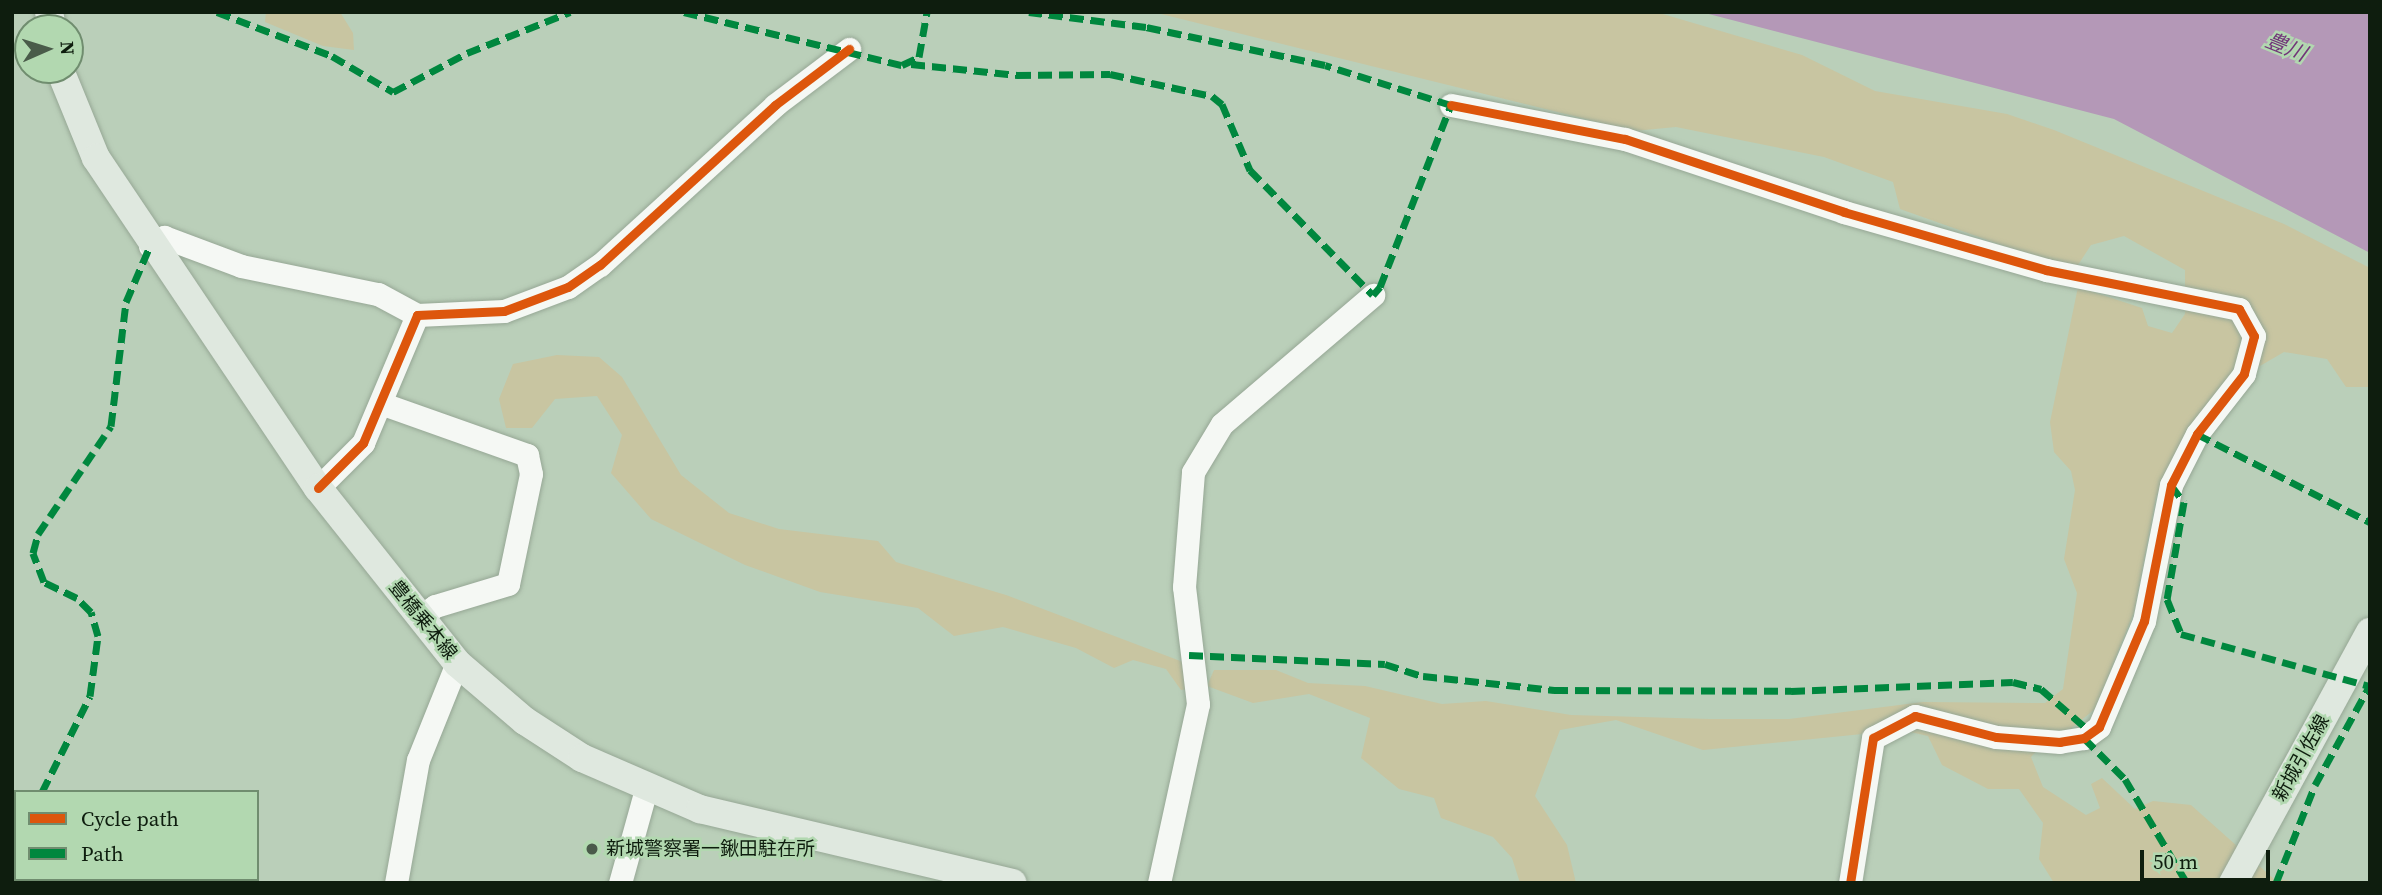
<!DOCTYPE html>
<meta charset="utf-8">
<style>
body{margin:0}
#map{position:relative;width:2382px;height:895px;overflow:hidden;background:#bacfb9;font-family:"Source Serif 4","Noto Sans JP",serif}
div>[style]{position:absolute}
.green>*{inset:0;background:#c8c5a1}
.water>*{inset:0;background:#b498b7}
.roads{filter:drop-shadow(0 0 2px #96a795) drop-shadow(0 0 2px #96a795)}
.minor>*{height:23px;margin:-11.5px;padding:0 11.5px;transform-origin:11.5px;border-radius:11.5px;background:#f5f8f4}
.major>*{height:28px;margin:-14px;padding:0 14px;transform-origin:14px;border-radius:14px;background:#dfe8df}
.quiet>*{height:7px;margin-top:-3.5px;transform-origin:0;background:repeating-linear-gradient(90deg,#00873e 0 14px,transparent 0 21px)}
.cycleway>*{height:9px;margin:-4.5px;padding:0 4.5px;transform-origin:4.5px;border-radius:4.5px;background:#dd560c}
.dots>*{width:19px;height:19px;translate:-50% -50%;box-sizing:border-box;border:4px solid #b2d8b0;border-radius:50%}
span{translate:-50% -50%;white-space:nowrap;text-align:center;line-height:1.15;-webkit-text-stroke:5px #b2d8b0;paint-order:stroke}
.street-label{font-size:19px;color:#0e1d0e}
.poi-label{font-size:19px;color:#0e1d0e}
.left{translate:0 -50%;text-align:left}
.water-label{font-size:21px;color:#723579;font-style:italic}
.frame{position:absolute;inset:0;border:14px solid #0e1d0e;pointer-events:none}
.legend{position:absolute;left:14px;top:790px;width:245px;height:91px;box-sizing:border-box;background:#b2d8b0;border:2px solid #708d6f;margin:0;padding:9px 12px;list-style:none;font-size:21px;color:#0e1d0e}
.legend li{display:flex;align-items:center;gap:14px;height:35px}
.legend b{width:35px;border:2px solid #708d6f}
.north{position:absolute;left:14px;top:14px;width:70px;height:70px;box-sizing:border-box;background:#b2d8b0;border:2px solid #708d6f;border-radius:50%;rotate:87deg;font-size:19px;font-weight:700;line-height:28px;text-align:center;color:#0e1d0e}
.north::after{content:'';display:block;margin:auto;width:24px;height:32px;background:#4a5b4a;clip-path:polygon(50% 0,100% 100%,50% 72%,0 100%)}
.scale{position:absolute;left:2140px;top:850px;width:130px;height:32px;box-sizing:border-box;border:4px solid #0e1d0e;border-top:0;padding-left:9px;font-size:21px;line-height:24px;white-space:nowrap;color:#0e1d0e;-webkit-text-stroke:5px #b2d8b0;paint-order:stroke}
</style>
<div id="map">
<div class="green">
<div style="clip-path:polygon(266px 12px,340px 12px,353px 33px,354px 50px,323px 46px,265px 22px)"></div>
<div style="clip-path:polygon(1153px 12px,1656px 12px,1802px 55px,1875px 91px,2007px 114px,2054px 130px,2284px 224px,2370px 268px,2370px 387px,2346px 387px,2327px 359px,2284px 352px,2229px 384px,2187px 432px,2156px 497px,2134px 612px,2095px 709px,2069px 730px,2053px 733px,2031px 757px,2043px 787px,2086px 815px,2100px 808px,2091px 784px,2102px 778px,2135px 809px,2153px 801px,2191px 805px,2274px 879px,2309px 883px,2054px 883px,2039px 859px,2043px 823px,2019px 789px,1988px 789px,1942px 765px,1928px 736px,1902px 730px,1703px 750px,1616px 720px,1560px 730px,1535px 796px,1567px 845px,1576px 883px,1520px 883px,1512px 858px,1493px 837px,1441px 818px,1434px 798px,1399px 789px,1361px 758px,1370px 718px,1309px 694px,1253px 703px,1207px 686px,1214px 670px,1276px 670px,1308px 683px,1365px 686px,1442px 704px,1486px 701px,1571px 715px,1710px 719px,1789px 719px,1923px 702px,2045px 703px,2063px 689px,2077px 593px,2064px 559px,2075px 490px,2071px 471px,2054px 452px,2050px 422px,2078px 287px,2142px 308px,2148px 326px,2172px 333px,2185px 314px,2185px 270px,2124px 236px,2091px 245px,2078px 265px,2055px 264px,1900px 209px,1893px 182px,1824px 157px,1676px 127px,1634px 131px)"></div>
<div style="clip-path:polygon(557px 355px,599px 357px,622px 377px,681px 475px,729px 513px,779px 529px,878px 541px,896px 562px,1006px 595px,1183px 662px,1189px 689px,1181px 690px,1166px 669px,1133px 660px,1114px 668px,1076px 648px,1003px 627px,954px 636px,918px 608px,820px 592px,745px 565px,651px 519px,611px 473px,622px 435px,597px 396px,555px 399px,532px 428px,506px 428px,499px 399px,513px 364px)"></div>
</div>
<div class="water">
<div style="clip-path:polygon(1701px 12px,2370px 12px,2370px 253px,2114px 119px)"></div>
</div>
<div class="roads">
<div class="minor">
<div style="left:1451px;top:105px;width:177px;rotate:11.1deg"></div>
<div style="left:1625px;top:139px;width:231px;rotate:18.4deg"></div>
<div style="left:1844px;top:212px;width:210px;rotate:16deg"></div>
<div style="left:2046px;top:270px;width:197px;rotate:11.4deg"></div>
<div style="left:2239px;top:309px;width:31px;rotate:61deg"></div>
<div style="left:2254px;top:336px;width:39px;rotate:105deg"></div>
<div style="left:2244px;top:374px;width:76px;rotate:128.1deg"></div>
<div style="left:2197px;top:434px;width:57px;rotate:117deg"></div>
<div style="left:2171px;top:485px;width:139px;rotate:101.2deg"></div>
<div style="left:2144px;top:621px;width:115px;rotate:113deg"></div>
<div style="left:2099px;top:727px;width:19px;rotate:144deg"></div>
<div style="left:2084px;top:738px;width:24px;rotate:171deg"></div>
<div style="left:2060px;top:742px;width:64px;rotate:-175.5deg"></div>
<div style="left:1996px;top:737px;width:84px;rotate:-165.5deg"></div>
<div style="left:1915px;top:716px;width:47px;rotate:152.4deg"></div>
<div style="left:1873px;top:738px;width:147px;rotate:99deg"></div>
<div style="left:150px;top:246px;width:17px;rotate:-33deg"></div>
<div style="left:164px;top:237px;width:82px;rotate:20.6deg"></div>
<div style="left:241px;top:266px;width:140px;rotate:11.6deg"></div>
<div style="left:378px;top:294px;width:44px;rotate:28.3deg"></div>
<div style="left:383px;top:404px;width:153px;rotate:19.5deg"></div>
<div style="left:527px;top:455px;width:19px;rotate:78deg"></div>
<div style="left:531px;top:474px;width:112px;rotate:101.8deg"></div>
<div style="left:508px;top:584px;width:76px;rotate:163.2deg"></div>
<div style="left:435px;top:606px;width:19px;rotate:144deg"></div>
<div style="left:318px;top:488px;width:64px;rotate:-45deg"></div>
<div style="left:363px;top:443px;width:139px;rotate:-67.1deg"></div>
<div style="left:417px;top:315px;width:87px;rotate:-2.6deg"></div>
<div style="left:504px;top:311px;width:68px;rotate:-20.6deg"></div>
<div style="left:568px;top:287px;width:39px;rotate:-35deg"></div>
<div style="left:600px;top:265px;width:237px;rotate:-42.4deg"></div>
<div style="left:775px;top:105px;width:93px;rotate:-37.1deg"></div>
<div style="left:396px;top:883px;width:125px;rotate:-79.9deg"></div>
<div style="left:418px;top:760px;width:105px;rotate:-68.1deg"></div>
<div style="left:620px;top:883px;width:98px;rotate:-74.5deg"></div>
<div style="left:1159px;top:883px;width:183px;rotate:-77.7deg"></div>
<div style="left:1198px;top:704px;width:118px;rotate:-96.8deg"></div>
<div style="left:1184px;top:587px;width:115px;rotate:-85.5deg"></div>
<div style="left:1193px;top:472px;width:56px;rotate:-58.9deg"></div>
<div style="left:1222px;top:424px;width:199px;rotate:-40.5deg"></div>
</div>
<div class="major">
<div style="left:49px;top:12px;width:16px;rotate:79deg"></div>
<div style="left:60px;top:70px;width:95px;rotate:67.8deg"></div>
<div style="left:96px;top:158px;width:398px;rotate:56.1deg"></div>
<div style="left:318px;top:488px;width:223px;rotate:51.5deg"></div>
<div style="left:457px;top:663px;width:89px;rotate:40.5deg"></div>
<div style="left:525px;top:721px;width:68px;rotate:33deg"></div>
<div style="left:582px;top:758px;width:129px;rotate:23.4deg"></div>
<div style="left:700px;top:809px;width:321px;rotate:13.3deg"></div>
<div style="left:2233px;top:883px;width:286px;rotate:-61.4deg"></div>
</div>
</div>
<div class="quiet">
<div style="left:217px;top:12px;width:123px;rotate:20.9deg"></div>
<div style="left:332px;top:56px;width:71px;rotate:30.5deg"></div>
<div style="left:393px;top:92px;width:84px;rotate:-27.8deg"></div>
<div style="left:467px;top:53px;width:111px;rotate:-21.7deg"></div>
<div style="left:684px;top:12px;width:224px;rotate:13.7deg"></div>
<div style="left:902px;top:65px;width:19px;rotate:-25deg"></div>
<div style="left:919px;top:57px;width:46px;rotate:-79.9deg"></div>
<div style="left:911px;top:64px;width:107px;rotate:5.9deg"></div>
<div style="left:1017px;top:75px;width:93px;rotate:-0.6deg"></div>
<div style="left:1110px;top:74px;width:104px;rotate:12.2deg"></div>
<div style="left:1212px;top:96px;width:13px;rotate:39deg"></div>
<div style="left:1222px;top:104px;width:72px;rotate:67deg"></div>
<div style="left:1250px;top:170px;width:175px;rotate:45.5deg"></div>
<div style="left:1373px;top:295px;width:11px;rotate:-49deg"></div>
<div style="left:1380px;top:287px;width:195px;rotate:-68.7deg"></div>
<div style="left:1451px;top:105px;width:132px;rotate:-162.4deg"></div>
<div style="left:1325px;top:65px;width:183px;rotate:-168deg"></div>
<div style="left:1146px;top:27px;width:118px;rotate:-172.7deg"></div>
<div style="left:2197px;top:434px;width:194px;rotate:27deg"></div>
<div style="left:2171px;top:485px;width:21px;rotate:53deg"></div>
<div style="left:2184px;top:502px;width:98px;rotate:99.9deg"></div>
<div style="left:2167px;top:599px;width:38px;rotate:68deg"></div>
<div style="left:2181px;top:634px;width:196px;rotate:15.4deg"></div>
<div style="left:1189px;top:655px;width:196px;rotate:2.6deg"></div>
<div style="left:1385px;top:664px;width:40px;rotate:18deg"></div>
<div style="left:1423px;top:676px;width:132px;rotate:6.1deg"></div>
<div style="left:1554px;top:690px;width:237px;rotate:0.2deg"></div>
<div style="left:1791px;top:691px;width:222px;rotate:-2.3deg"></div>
<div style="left:2013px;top:682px;width:29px;rotate:14deg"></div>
<div style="left:2041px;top:689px;width:67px;rotate:40.8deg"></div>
<div style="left:2084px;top:738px;width:58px;rotate:45deg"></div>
<div style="left:2125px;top:779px;width:121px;rotate:59.2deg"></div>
<div style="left:42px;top:792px;width:107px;rotate:-63.4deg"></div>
<div style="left:90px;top:696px;width:61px;rotate:-82.4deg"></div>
<div style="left:98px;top:636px;width:25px;rotate:-106deg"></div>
<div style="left:91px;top:612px;width:20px;rotate:-135deg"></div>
<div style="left:77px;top:598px;width:37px;rotate:-154deg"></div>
<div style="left:44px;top:582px;width:31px;rotate:-111deg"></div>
<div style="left:33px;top:553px;width:20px;rotate:-75deg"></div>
<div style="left:38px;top:534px;width:130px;rotate:-55.9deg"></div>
<div style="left:111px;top:426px;width:125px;rotate:-83.1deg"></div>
<div style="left:126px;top:302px;width:61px;rotate:-66.8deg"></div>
<div style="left:12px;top:848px;width:4px;rotate:-14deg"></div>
<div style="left:29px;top:879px;width:4px;rotate:63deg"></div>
<div style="left:2276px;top:883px;width:105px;rotate:-68.3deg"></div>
<div style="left:2315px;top:785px;width:114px;rotate:-61.2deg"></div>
</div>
<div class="cycleway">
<div style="left:1451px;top:105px;width:177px;rotate:11.1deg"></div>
<div style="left:1625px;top:139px;width:231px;rotate:18.4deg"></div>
<div style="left:1844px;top:212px;width:210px;rotate:16deg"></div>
<div style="left:2046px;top:270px;width:197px;rotate:11.4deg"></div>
<div style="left:2239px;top:309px;width:31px;rotate:61deg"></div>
<div style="left:2254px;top:336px;width:39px;rotate:105deg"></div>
<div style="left:2244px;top:374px;width:76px;rotate:128.1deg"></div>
<div style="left:2197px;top:434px;width:57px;rotate:117deg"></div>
<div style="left:2171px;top:485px;width:139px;rotate:101.2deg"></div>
<div style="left:2144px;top:621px;width:115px;rotate:113deg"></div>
<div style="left:2099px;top:727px;width:19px;rotate:144deg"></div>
<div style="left:2084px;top:738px;width:24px;rotate:171deg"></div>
<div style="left:2060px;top:742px;width:64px;rotate:-175.5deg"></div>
<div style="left:1996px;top:737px;width:84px;rotate:-165.5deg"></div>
<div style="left:1915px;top:716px;width:47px;rotate:152.4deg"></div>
<div style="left:1873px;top:738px;width:147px;rotate:99deg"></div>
<div style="left:318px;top:488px;width:64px;rotate:-45deg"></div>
<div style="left:363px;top:443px;width:139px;rotate:-67.1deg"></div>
<div style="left:417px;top:315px;width:87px;rotate:-2.6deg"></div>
<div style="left:504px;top:311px;width:68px;rotate:-20.6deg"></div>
<div style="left:568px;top:287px;width:39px;rotate:-35deg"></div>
<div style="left:600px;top:265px;width:237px;rotate:-42.4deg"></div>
<div style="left:775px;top:105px;width:93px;rotate:-37.1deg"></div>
</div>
<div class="dots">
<div style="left:592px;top:849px;background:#4a5b4a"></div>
</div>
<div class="street-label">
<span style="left:423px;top:620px;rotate:51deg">豊橋乗本線</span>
<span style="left:2301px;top:758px;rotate:-61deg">新城引佐線</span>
</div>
<div class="poi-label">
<span class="left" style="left:606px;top:849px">新城警察署一鍬田駐在所</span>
</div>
<div class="water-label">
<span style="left:2286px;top:47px;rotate:22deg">豊川</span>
</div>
<div class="frame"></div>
<ul class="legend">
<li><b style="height:9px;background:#dd560c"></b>Cycle path</li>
<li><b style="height:9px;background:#00873e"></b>Path</li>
</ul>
<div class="north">N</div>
<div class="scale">50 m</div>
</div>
